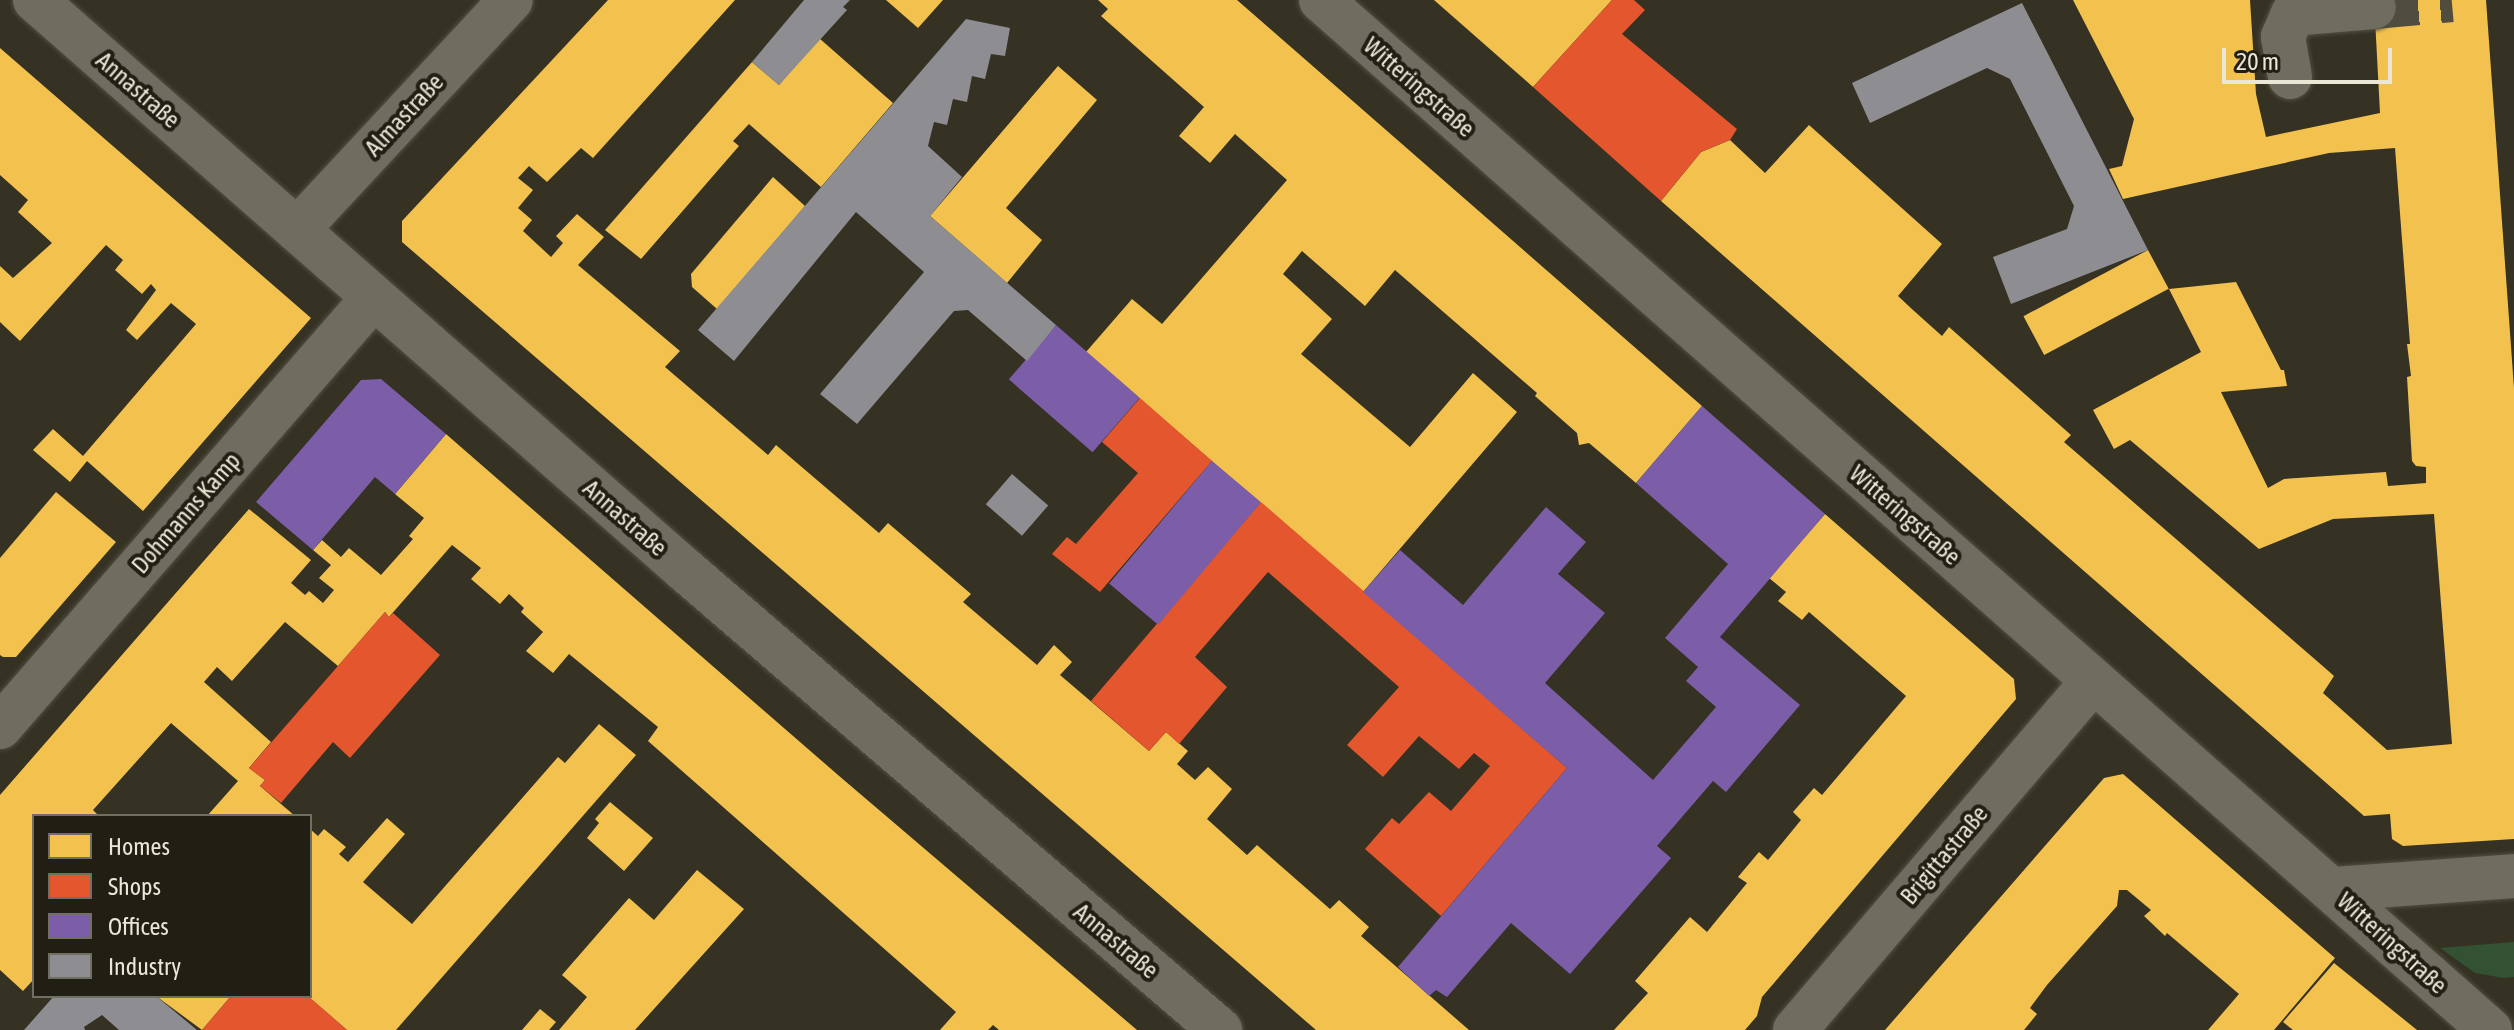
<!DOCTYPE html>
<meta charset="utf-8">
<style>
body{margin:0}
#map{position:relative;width:2514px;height:1030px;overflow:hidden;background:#353223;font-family:"Asap Condensed",sans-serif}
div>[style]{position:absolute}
.green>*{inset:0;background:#325233}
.homes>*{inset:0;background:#f2c14e;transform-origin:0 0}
.shops>*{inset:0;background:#e4572e}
.offices>*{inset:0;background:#7b5ea7;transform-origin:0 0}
.industry>*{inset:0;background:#8d8d92;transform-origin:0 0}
.minor-tunnel>*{height:44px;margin-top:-22px;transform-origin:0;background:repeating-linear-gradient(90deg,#504d3e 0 44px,transparent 0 66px)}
.roads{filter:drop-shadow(0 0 2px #514f41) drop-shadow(0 0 2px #514f41)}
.minor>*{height:44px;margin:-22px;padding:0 22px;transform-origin:22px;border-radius:22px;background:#6f6d60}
span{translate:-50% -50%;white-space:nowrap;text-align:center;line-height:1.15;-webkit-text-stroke:8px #211f13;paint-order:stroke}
.street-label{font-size:24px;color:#eae7d7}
.legend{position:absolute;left:32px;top:814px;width:280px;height:184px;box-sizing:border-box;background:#211f13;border:2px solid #716f61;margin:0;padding:10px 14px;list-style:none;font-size:24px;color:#eae7d7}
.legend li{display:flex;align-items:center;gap:16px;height:40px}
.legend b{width:40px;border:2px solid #716f61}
.scale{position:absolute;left:2222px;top:48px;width:170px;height:36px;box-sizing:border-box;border:4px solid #eae7d7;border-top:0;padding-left:10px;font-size:24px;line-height:28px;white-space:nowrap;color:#eae7d7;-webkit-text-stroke:6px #211f13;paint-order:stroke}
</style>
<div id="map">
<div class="green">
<div style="clip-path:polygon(2514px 942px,2514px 977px,2504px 978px,2475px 973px,2440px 948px)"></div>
</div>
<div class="homes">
<div style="clip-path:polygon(608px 0,735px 0,593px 158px,581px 148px,547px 182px,529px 166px,518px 178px,533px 190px,518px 208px,532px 220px,523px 231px,551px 257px,563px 243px,556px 236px,577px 214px,604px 237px,578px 265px,680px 351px,665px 367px,768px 455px,776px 445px,879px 533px,888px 523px,971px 594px,963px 602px,1037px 665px,1054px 645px,1072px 662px,1060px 675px,1149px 751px,1166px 732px,1188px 751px,1177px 764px,1195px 780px,1208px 767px,1232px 789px,1207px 819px,1247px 855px,1257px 845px,1330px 909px,1339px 900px,1369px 927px,1361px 936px,1469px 1030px,1316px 1030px,402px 242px,402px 221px)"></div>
<div style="clip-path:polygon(886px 0,943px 0,918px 28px)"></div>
<div style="clip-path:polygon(1098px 0,1237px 0,1702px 406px,1636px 483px,1589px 443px,1579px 445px,1577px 433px,1535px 396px,1537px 393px,1395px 270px,1365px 306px,1302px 251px,1283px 274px,1332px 319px,1301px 354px,1410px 447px,1473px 373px,1517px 412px,1363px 592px,1086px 352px,1132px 299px,1162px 324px,1287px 180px,1235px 134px,1210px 163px,1179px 136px,1204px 107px,1101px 16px,1108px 9px)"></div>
<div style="clip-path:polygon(1434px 0,1612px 0,1533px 87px)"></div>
<div style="clip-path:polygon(2073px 0,2250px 0,2256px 94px,2266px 137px,2380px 113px,2374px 0,2486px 0,2514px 388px,2514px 839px,2403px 846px,2392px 839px,2390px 814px,2364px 816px,1661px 201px,1701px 152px,1730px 140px,1765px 173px,1809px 125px,1942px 244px,1898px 296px,1913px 310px,1942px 336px,1949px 327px,2071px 435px,2064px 442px,2325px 668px,2334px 676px,2323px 693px,2387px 750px,2452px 744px,2434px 514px,2333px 519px,2259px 549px,2130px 440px,2114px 449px,2093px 410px,2201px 352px,2169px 289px,2236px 282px,2281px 370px,2284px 370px,2287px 386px,2221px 392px,2268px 488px,2284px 479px,2386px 472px,2388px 486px,2426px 483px,2426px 467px,2416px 466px,2412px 461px,2407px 377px,2411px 376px,2407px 344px,2410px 344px,2395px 148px,2329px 153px,2123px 199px,2109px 169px,2122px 166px,2134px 119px)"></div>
<div style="clip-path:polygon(819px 38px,893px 103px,821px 187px,749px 124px,733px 141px,739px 146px,641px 259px,605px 230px,752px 62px,779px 85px)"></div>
<div style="clip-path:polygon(0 48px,311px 318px,143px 511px,87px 461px,70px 482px,33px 450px,53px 429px,83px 456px,196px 324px,171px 303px,137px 340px,126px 330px,156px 290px,151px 284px,142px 294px,115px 270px,123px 260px,106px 245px,20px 341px,0 322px,0 266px,13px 278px,52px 243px,18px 212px,28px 200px,0 175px)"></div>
<div style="clip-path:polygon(1058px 66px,1097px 100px,1006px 208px,1042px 240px,1007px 283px,930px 216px)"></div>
<div style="clip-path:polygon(773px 177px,805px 206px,717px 309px,692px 287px,691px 274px)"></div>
<div style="left:2148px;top:250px;width:44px;height:141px;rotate:62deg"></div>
<div style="clip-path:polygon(446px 434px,838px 775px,1137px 1030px,999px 1030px,993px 1025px,988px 1030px,940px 1030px,956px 1012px,648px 741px,658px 727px,569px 654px,553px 673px,526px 651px,543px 632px,521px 612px,524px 608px,509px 594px,500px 604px,471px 579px,481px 568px,452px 545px,389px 617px,385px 612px,338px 666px,285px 622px,232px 681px,217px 667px,204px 682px,271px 742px,249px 768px,265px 780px,260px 786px,295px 816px,207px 816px,238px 781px,171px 723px,93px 810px,99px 816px,34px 816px,34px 979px,23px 991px,0 970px,0 795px,249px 509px,311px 560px,291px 583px,305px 595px,309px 591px,323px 603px,334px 590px,319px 578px,331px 565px,313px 550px,322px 540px,341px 557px,349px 548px,381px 575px,413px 539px,409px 536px,424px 518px,395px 494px)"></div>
<div style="clip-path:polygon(56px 492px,116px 542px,16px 657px,3px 657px,0 655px,0 558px)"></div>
<div style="clip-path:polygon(1825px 514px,2014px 679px,2016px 699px,1762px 997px,1757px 1016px,1745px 1030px,1614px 1030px,1648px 993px,1635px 981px,1690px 917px,1707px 932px,1747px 883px,1738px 877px,1759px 852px,1768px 860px,1801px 820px,1793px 812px,1814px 788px,1822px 795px,1906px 696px,1809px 612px,1802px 620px,1778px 601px,1786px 592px,1769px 578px)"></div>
<div style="clip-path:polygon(599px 724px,636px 755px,396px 1030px,347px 1030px,310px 998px,310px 829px,318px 836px,324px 829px,346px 847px,339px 854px,348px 862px,387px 818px,405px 834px,363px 882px,412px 924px,558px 757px,565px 763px)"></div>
<div style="clip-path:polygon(2123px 774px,2335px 958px,2274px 1030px,2208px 1030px,2239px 994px,2167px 933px,2165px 936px,2144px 916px,2151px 910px,2127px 890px,2119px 890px,2117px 906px,2047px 985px,2030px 1008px,2037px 1014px,2024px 1030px,1885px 1030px,2104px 778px)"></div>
<div style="clip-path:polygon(610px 802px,653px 838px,624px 871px,587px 838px,599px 823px,595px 819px)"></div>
<div style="clip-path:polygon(697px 870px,744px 909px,635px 1030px,559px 1030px,587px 997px,562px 975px,629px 898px,654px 920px)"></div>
<div style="clip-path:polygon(2334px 963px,2417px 1030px,2293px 1030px,2283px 1022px)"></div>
<div style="clip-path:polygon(156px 996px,231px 996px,202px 1030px)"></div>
<div style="clip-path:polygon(540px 1009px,556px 1022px,549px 1030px,522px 1030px)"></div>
</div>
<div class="shops">
<div style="clip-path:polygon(1612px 0,1634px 0,1645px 10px,1622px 34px,1737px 129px,1730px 140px,1701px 152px,1661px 201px,1533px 87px)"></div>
<div style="clip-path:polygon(1140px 398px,1212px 461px,1100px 592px,1052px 554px,1067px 537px,1076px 544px,1138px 473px,1102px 442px)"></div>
<div style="clip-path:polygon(1261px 502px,1567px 768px,1441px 916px,1365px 849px,1392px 818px,1399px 824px,1429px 792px,1451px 811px,1490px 766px,1474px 753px,1459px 769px,1419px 736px,1383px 777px,1347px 745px,1399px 687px,1268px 572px,1195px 657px,1227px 687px,1179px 744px,1166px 732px,1149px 751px,1091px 701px)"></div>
<div style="clip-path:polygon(385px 612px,389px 617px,393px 613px,440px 655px,350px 758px,333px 742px,281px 803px,260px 786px,265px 780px,249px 768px)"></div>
<div style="clip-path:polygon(231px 996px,308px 996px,347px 1030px,202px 1030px)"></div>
</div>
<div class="offices">
<div style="left:1056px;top:325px;width:111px;height:72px;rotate:41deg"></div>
<div style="clip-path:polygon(381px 379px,446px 434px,395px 494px,375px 477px,313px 550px,256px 502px,361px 380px)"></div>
<div style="clip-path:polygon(1702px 406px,1825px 514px,1720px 637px,1800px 705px,1726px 792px,1713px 781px,1688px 810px,1657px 846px,1671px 858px,1570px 974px,1511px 923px,1447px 997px,1436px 990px,1429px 996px,1398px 967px,1567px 768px,1363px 592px,1400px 550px,1463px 605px,1546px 507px,1586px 542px,1558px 574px,1605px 613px,1545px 683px,1653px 780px,1716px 707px,1686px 681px,1698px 667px,1665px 638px,1728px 564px,1636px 483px)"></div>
<div style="left:1212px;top:461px;width:64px;height:160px;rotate:40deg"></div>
</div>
<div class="industry">
<div style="clip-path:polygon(804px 0,850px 0,843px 7px,847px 10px,779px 85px,752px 62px)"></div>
<div style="clip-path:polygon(2022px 3px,2148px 250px,2011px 304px,1993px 257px,2067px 229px,2074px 206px,2010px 79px,1987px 68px,1870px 123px,1852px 83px)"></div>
<div style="clip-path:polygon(966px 19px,1010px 28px,1005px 56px,991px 54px,985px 79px,972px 76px,967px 102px,953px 99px,947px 125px,934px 122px,928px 146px,962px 177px,930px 216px,1056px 325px,1027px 361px,968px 310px,954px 311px,857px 424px,820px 394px,924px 272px,856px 212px,734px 361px,698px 330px)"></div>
<div style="left:1012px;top:474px;width:48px;height:40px;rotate:41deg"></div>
<div style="clip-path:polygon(54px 996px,156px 996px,197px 1030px,119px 1030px,102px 1015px,84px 1027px,85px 1030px,24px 1030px)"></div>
</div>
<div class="minor-tunnel">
<div style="left:2374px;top:7px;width:78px;rotate:-5.1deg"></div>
</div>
<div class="roads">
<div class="minor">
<div style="left:35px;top:0;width:865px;rotate:41.25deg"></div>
<div style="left:685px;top:570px;width:706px;rotate:40.69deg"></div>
<div style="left:1321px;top:0;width:1558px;rotate:41.38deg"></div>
<div style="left:2290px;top:77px;width:41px;rotate:-99.9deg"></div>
<div style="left:2283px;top:37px;width:25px;rotate:-67deg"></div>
<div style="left:2293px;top:14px;width:81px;rotate:-4.9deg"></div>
<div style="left:297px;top:230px;width:314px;rotate:-47.1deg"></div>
<div style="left:0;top:727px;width:568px;rotate:-48.99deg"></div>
<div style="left:2334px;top:889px;width:180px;rotate:-4.1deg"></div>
<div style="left:1795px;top:1030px;width:459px;rotate:-49.5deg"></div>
</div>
</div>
<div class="street-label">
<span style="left:1419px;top:87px;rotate:41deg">Witteringstraße</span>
<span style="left:138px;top:90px;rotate:41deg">Annastraße</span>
<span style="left:404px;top:115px;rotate:-47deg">Almastraße</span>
<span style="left:186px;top:513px;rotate:-49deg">Dohmanns Kamp</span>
<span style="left:1905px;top:515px;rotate:41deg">Witteringstraße</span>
<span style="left:625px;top:518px;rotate:41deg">Annastraße</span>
<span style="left:1944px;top:855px;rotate:-50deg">Brigittastraße</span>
<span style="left:1116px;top:941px;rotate:40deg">Annastraße</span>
<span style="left:2392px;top:943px;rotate:42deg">Witteringstraße</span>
</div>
<ul class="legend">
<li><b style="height:22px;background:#f2c14e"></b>Homes</li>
<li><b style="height:22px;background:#e4572e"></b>Shops</li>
<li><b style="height:22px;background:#7b5ea7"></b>Offices</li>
<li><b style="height:22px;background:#8d8d92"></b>Industry</li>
</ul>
<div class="scale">20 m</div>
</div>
